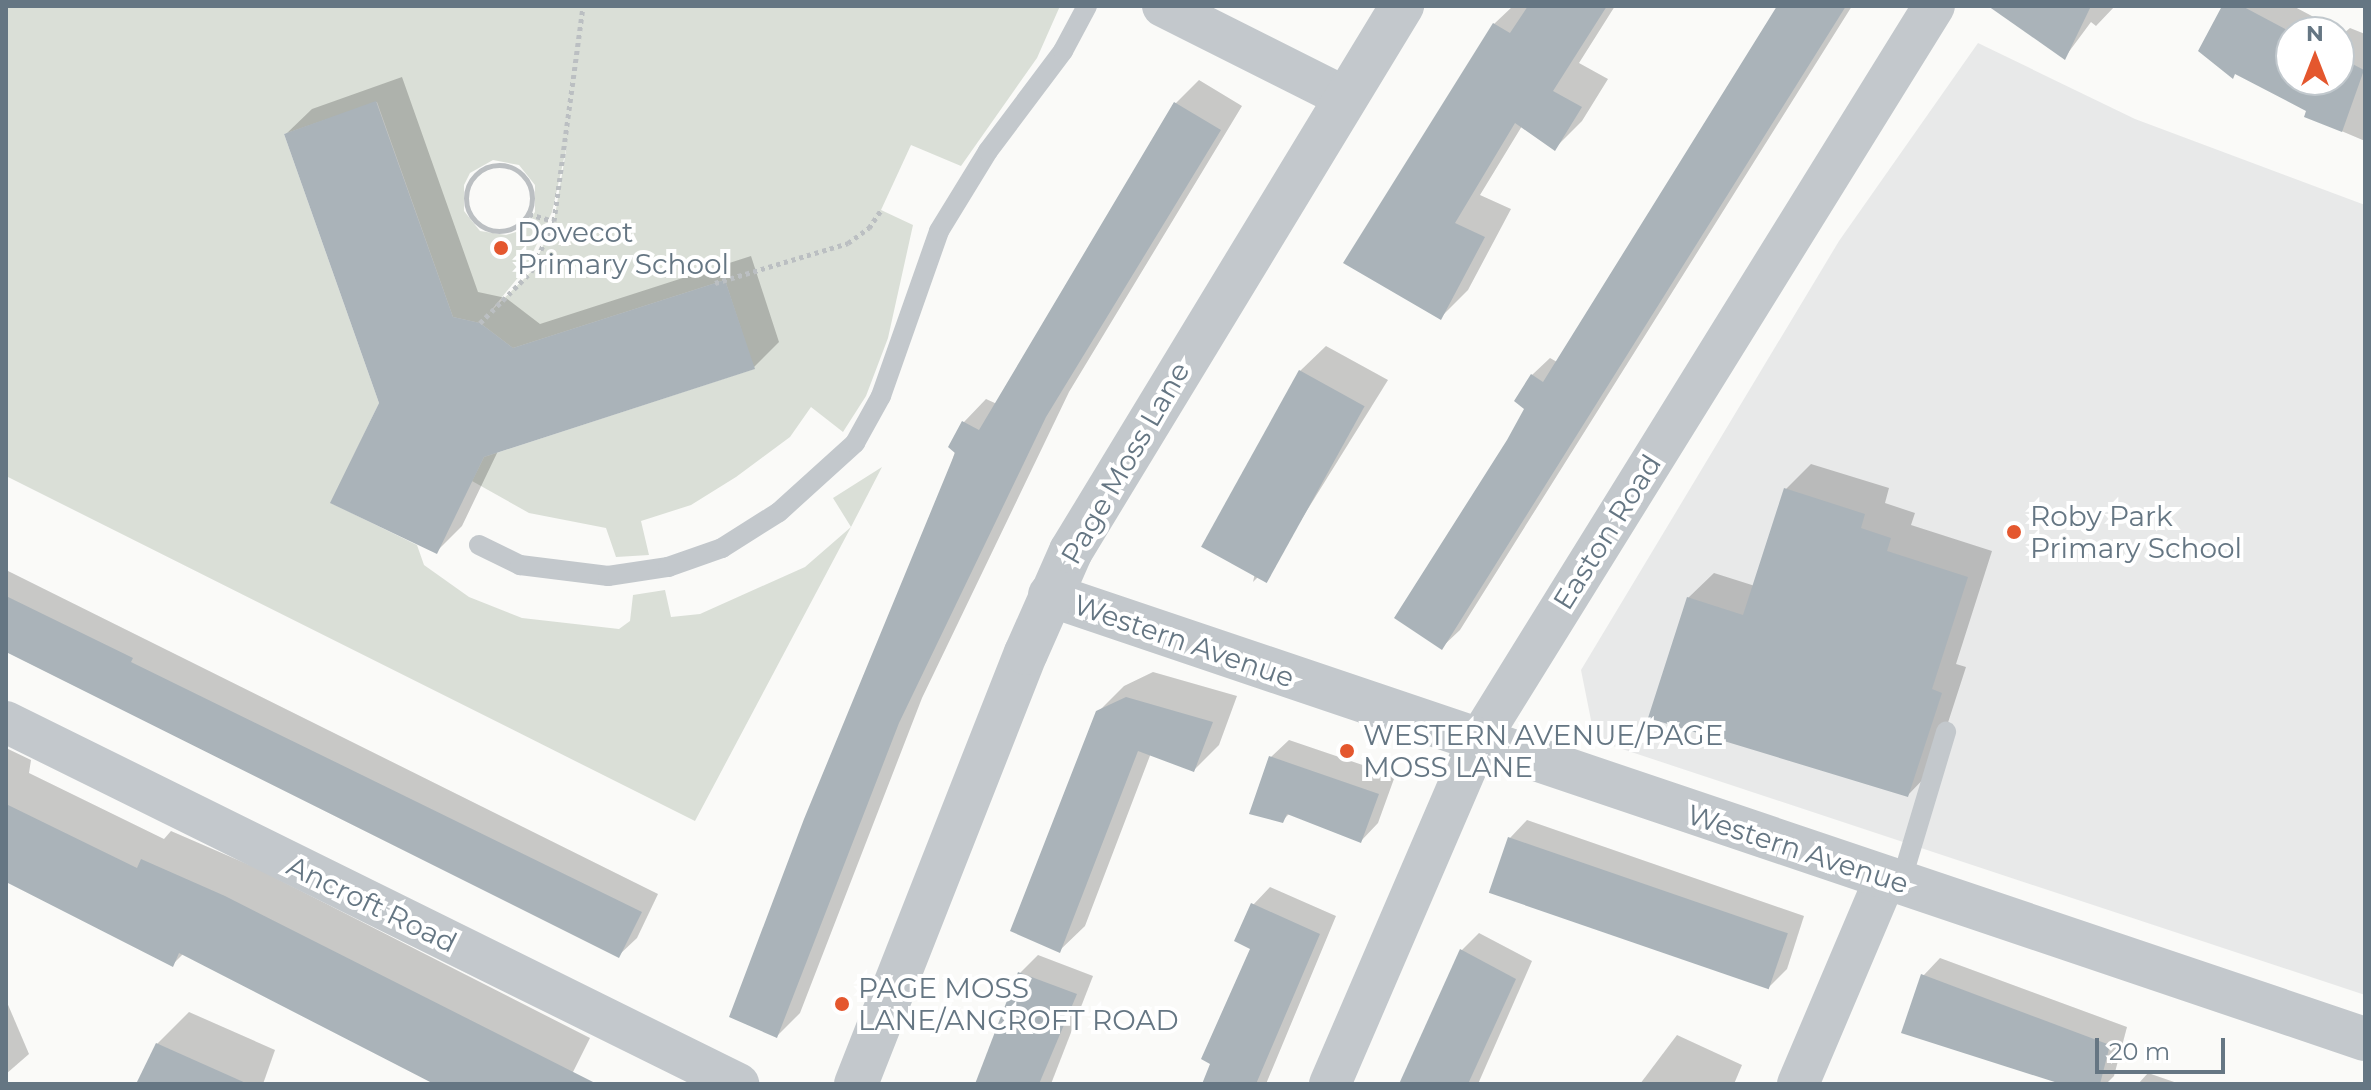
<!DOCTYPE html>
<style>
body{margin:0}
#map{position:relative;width:2371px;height:1090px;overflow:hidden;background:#fafaf8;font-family:Montserrat,sans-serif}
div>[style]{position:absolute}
.built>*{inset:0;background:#e8e9e9}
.green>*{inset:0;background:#dadfd7}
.shadow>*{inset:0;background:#0003}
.building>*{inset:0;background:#aab3b9;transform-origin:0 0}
.path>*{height:5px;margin-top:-2.5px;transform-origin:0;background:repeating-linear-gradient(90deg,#bbbfc2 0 4px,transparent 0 8px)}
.path>.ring{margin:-2.5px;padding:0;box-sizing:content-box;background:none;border:5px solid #bbbfc2;border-radius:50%}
.service>*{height:20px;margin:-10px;padding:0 10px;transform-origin:10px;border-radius:10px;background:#c3c8cc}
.minor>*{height:42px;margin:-21px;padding:0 21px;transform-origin:21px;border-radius:21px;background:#c3c8cc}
.tertiary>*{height:44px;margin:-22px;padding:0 22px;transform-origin:22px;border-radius:22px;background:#c3c8cc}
.dots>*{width:22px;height:22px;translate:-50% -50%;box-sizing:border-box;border:4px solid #fff;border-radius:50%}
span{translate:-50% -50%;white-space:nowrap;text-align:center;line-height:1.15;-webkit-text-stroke:8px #fff;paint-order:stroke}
.poi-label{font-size:28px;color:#657683}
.left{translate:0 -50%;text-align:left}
.street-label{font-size:28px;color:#657683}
.frame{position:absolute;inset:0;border:8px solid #657683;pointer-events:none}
.north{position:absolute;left:2275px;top:16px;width:80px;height:80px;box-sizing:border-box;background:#fff;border:2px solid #c1c8cd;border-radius:50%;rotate:0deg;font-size:22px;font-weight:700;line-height:32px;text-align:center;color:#657683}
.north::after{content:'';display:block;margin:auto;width:28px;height:36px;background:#e4572e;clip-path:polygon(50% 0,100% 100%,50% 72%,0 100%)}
.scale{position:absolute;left:2095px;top:1038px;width:130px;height:36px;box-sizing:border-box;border:4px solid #657683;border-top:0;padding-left:10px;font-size:24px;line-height:28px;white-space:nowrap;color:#657683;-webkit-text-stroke:6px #fff;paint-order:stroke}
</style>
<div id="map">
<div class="built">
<div style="clip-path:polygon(1978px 43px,2135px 119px,2365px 205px,2365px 995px,1595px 740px,1581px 670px,1839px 241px)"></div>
</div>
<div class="green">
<div style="clip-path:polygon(evenodd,6px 6px,1060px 6px,1037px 58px,961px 166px,911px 145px,881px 210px,913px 225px,888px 338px,866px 396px,843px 432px,811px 407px,790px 437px,736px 477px,691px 505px,641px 521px,649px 555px,616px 557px,606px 528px,529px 513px,472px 481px,484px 457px,754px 369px,725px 280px,513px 348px,480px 323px,453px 317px,377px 102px,284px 134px,379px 403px,331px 503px,417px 545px,424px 565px,469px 597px,522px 618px,619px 629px,630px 621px,633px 595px,665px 590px,671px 617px,700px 614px,805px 567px,851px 527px,833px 498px,882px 467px,851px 527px,695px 821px,6px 476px,6px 6px,567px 145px,554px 221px,531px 272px,489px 313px,525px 269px,552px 212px,567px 145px,6px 6px,493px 160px,519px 165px,535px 185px,535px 212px,519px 231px,506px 235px,480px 231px,464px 211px,464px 185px,470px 173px,493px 160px)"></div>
</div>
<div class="shadow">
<div style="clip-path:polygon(1513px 6px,1615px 6px,1579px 63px,1608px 79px,1582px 121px,1554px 149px,1522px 126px,1480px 195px,1511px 209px,1468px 290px,1440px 318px,1346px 262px,1494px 24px)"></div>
<div style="clip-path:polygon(1780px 6px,1852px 6px,1460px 630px,1442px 647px,1509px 441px,1526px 408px,1532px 375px,1550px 358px,1557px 362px)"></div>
<div style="clip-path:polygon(2019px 6px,2115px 6px,2096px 26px,2091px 22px,2065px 57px)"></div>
<div style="clip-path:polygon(evenodd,2225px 6px,2293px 6px,2344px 33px,2350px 28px,2365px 34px,2365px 141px,2306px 116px,2308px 110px,2225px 6px,2291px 32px,2339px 32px,2339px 80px,2291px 80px,2291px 32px)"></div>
<div style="clip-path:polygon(402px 77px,478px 292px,506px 298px,540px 324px,751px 256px,779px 342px,753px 368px,498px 451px,462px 526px,436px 552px,286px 134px,312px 109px)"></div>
<div style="clip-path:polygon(1199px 80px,1242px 106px,1069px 392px,922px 698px,800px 1013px,777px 1036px,964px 422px,986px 399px,997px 404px,1176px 103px)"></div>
<div style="clip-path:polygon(1326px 346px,1388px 380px,1278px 557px,1253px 582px,1300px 371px)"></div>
<div style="clip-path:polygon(1811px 464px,1889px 488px,1885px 503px,1915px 513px,1911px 525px,1992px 551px,1956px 664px,1966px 667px,1933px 769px,1908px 795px,1688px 598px,1714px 573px,1755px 586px,1786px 489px)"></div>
<div style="clip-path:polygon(6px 570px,658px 894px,637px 938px,619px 955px,6px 651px)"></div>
<div style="clip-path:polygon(1153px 672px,1237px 696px,1219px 745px,1194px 770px,1151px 753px,1085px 926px,1059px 951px,1098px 712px,1124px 686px)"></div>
<div style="clip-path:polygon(1289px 740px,1395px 776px,1378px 823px,1361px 841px,1290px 813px,1282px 821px,1271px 757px)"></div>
<div style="clip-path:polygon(6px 748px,31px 760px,29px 773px,164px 839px,171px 831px,254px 867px,590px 1038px,567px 1084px,439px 1084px,184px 953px,172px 965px,6px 880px)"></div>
<div style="clip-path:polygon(1527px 820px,1804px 916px,1787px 969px,1769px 987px,1510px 838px)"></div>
<div style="clip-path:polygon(1270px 887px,1336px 916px,1266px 1084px,1204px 1084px,1253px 948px,1253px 905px)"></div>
<div style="clip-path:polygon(1479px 933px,1532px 961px,1478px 1084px,1402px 1084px,1462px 950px)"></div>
<div style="clip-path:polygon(1038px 955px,1093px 976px,1051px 1084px,976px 1084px,1020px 973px)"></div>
<div style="clip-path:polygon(1940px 958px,2127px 1027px,2114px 1076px,2106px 1084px,2066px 1084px,1923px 976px)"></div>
<div style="clip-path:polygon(6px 1000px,29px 1054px,6px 1074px)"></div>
<div style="clip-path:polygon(189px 1012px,275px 1050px,263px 1084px,138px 1084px,157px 1044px)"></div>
<div style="clip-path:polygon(1677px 1035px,1742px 1065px,1734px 1084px,1640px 1084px)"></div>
<div style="clip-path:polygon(2148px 1073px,2180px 1084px,2138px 1084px)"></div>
</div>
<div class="building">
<div style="clip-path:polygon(1528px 6px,1607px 6px,1553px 91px,1582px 107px,1555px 151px,1515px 123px,1455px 223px,1485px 237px,1441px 320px,1343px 263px,1493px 23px,1510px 33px)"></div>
<div style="clip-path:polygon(1777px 6px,1846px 6px,1442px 650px,1394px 618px,1507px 440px,1524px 409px,1514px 401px,1531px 374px,1543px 382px)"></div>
<div style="clip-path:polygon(1988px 6px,2091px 6px,2065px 60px)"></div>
<div style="clip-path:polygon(2222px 6px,2242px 6px,2291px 32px,2291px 80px,2339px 80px,2339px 57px,2364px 70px,2342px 132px,2304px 117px,2306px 111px,2235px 74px,2233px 79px,2198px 51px)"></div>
<div style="clip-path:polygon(376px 101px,453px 317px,480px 323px,513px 348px,725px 280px,755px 369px,484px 457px,437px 554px,330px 503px,379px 403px,284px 134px)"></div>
<div style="clip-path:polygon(1174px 102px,1221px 130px,1046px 417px,899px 723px,777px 1038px,729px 1017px,804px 819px,955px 453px,948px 447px,962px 421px,979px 430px)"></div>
<div style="left:1299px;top:370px;width:75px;height:202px;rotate:29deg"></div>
<div style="clip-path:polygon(1784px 488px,1865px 514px,1861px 528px,1891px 538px,1887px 551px,1968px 577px,1932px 689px,1942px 693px,1908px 797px,1648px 718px,1687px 597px,1743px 615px)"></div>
<div style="clip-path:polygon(6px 596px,133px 658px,131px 662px,642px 912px,619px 958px,6px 652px)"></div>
<div style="clip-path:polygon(1126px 697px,1213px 722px,1194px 772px,1138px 751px,1060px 953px,1010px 931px,1096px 711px)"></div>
<div style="clip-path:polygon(1269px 756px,1379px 794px,1361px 843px,1287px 814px,1283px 823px,1249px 814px)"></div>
<div style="clip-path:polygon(6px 804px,137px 868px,141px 859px,225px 896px,597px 1084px,434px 1084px,179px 953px,173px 967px,6px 882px)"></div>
<div style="left:1508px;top:837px;width:296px;height:59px;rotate:19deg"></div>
<div style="clip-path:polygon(1251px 903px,1320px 934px,1256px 1084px,1202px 1084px,1210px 1064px,1201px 1059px,1250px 949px,1234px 941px)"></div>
<div style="clip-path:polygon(1460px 949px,1516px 979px,1468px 1084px,1399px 1084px)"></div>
<div style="clip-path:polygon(1018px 972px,1077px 994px,1039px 1084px,975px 1084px)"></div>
<div style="clip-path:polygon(1921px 974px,2110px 1045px,2100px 1084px,2061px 1084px,1901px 1033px)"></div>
<div style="clip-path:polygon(156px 1043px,248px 1084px,136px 1084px)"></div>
</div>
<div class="path">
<div class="ring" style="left:466px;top:165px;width:61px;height:61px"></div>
<div style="left:529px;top:214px;width:26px;rotate:16deg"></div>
<div style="left:715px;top:283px;width:139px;rotate:-16.7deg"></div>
<div style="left:848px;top:243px;width:26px;rotate:-36deg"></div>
<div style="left:869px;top:228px;width:22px;rotate:-56deg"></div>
<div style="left:480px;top:323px;width:72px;rotate:-45deg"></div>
<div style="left:531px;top:272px;width:56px;rotate:-65.7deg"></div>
<div style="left:554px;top:221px;width:217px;rotate:-82.3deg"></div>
</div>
<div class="service">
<div style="left:479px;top:545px;width:46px;rotate:26deg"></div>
<div style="left:520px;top:565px;width:89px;rotate:7.1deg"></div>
<div style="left:608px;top:576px;width:61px;rotate:-8.5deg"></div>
<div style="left:668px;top:567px;width:57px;rotate:-19.4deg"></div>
<div style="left:722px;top:548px;width:67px;rotate:-32.3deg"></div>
<div style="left:779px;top:512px;width:103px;rotate:-42.2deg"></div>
<div style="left:855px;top:443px;width:54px;rotate:-61deg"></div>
<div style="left:881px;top:396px;width:175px;rotate:-70.6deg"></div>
<div style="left:939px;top:231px;width:94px;rotate:-58.5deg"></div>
<div style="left:988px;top:151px;width:125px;rotate:-53.1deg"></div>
<div style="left:1063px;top:51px;width:51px;rotate:-61.9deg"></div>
<div style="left:1901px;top:882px;width:157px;rotate:-73.3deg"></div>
</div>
<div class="minor">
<div style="left:1163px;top:6px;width:205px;rotate:26.7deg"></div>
<div style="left:6px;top:722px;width:817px;rotate:26.31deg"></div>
<div style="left:1330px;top:1084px;width:371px;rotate:-66.7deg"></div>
<div style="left:1477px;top:743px;width:867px;rotate:-58.2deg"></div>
<div style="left:1798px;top:1084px;width:225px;rotate:-67deg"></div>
</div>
<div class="tertiary">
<div style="left:1050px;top:595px;width:1388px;rotate:18.66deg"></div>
<div style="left:856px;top:1084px;width:463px;rotate:-68.5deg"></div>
<div style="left:1026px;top:653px;width:111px;rotate:-66.2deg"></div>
<div style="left:1071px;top:551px;width:638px;rotate:-58.73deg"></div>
</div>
<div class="dots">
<div style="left:501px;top:248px;background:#e4572e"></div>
<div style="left:2014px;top:532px;background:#e4572e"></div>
<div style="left:1347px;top:751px;background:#e4572e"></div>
<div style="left:842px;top:1004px;background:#e4572e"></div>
</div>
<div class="poi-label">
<span class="left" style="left:517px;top:248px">Dovecot<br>Primary School</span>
<span class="left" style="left:2030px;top:532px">Roby Park<br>Primary School</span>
<span class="left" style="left:1363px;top:751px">WESTERN AVENUE/PAGE<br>MOSS LANE</span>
<span class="left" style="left:858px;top:1004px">PAGE MOSS<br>LANE/ANCROFT ROAD</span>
</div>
<div class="street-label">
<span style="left:1125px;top:463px;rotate:-60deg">Page Moss Lane</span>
<span style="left:1607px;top:532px;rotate:-58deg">Easton Road</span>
<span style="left:1184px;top:641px;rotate:19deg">Western Avenue</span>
<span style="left:1798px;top:849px;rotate:18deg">Western Avenue</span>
<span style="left:372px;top:904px;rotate:26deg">Ancroft Road</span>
</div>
<div class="frame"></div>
<div class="north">N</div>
<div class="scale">20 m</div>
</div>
